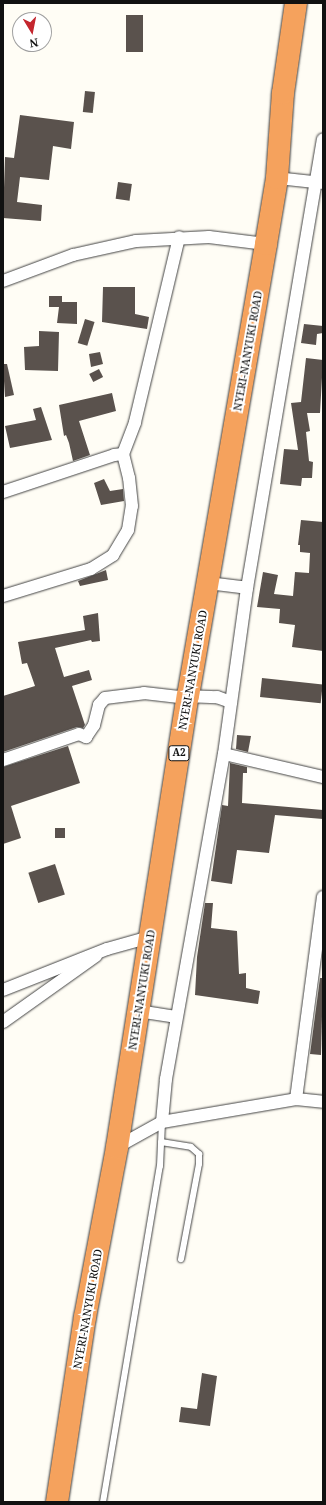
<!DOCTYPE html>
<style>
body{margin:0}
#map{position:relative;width:326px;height:1505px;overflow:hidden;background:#fffdf5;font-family:"Noto Serif",serif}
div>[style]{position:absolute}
.building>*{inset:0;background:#5a524d;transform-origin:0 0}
.roads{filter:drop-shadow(0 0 1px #444) drop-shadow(0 0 1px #444)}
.lane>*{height:6px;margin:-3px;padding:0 3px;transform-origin:3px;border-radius:3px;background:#fff}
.street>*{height:12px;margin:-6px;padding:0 6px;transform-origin:6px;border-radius:6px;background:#fff}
.highway>*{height:22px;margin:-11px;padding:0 11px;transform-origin:11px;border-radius:11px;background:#f5a25d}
span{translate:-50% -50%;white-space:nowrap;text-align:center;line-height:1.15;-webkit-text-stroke:4px #fff;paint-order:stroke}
.shield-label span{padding:1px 3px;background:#fff;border:1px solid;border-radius:3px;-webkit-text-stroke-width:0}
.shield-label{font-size:10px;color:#111;font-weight:700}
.street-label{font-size:11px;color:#111}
.frame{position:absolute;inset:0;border:4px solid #111;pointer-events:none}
.north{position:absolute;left:12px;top:12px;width:40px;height:40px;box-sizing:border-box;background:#fff;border:1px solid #a0a0a0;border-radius:50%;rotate:170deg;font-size:11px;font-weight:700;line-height:16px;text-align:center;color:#111}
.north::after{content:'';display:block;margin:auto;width:14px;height:18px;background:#c4262e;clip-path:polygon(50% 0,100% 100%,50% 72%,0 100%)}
</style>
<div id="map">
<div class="building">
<div style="left:126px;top:15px;width:17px;height:37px"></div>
<div style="left:85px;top:91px;width:10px;height:21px;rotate:6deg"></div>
<div style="clip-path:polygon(20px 115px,74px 122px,71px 149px,53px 146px,49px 180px,20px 177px,17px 202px,42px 205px,41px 221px,3px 218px,5px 157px,14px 158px)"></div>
<div style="left:118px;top:182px;width:14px;height:17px;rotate:8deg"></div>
<div style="clip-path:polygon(103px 287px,135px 287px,135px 314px,149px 317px,147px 329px,102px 322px)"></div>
<div style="clip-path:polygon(49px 296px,62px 296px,62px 302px,77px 302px,77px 324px,57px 323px,59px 307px,49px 307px)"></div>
<div style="left:85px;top:319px;width:10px;height:25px;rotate:17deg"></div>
<div style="clip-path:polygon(304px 324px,323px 326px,323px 333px,317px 334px,316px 345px,301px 343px)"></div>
<div style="clip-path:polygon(39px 331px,59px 332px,58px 371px,25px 370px,24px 347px,39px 346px)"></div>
<div style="clip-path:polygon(100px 352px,103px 364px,91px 367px,89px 354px)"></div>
<div style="clip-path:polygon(306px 358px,323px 360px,320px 413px,307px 413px,310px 431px,306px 432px,309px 461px,313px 462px,312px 478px,302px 478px,301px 486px,280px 484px,284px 449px,298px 450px,291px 403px,301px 402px)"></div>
<div style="clip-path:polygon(3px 364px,7px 364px,14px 395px,5px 397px)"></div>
<div style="left:99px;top:369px;width:9px;height:11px;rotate:63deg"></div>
<div style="clip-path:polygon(112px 393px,116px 411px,79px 421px,90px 455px,73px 461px,69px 443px,66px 435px,64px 436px,59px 405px)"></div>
<div style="clip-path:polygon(41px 407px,52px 440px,10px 448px,5px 426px,36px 420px,33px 409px)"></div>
<div style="clip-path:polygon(104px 479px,110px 491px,123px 489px,124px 501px,101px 505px,94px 483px)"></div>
<div style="clip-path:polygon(301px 520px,323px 522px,323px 651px,292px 647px,295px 625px,279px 623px,280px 609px,257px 607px,263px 572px,278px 575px,274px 594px,293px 596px,295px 572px,309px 573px,310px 553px,300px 552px,300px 545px,298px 545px)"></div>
<div style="clip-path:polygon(106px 570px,108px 580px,80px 586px,78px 581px)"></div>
<div style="clip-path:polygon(98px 613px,100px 641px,92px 642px,91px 640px,55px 648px,64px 677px,89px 670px,92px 680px,72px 686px,85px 725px,83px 728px,77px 727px,3px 752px,3px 696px,35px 686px,27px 663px,22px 664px,18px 642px,85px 630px,83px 616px)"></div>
<div style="left:262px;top:678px;width:61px;height:19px;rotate:6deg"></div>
<div style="clip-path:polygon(237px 735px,251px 736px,248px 752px,236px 749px)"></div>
<div style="clip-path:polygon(68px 746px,80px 783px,11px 806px,21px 838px,3px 844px,3px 767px)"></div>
<div style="clip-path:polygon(230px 763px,247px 767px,247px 773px,243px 773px,242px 803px,323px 810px,323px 819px,275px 815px,269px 853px,237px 850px,232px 884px,211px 881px,222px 805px,228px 806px)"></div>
<div style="left:65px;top:828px;width:10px;height:10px;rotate:90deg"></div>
<div style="left:55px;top:864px;width:32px;height:28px;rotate:72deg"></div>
<div style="clip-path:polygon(205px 903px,213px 903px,211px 928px,237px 931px,239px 974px,246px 973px,246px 988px,260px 991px,258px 1004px,195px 995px,197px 957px)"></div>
<div style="clip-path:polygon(320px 978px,323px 978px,321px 1055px,310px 1054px)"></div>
<div style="clip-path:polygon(202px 1373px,217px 1376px,210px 1426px,179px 1422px,181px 1407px,197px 1409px)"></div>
</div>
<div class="roads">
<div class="lane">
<div style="left:161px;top:1142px;width:30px;rotate:9deg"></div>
<div style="left:191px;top:1147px;width:11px;rotate:41deg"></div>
<div style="left:199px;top:1154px;width:10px;rotate:90deg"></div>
<div style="left:199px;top:1164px;width:97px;rotate:100.7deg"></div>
<div style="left:103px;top:1502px;width:341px;rotate:-80.4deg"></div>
<div style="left:160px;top:1166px;width:44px;rotate:-87.4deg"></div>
</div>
<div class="street">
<div style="left:277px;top:178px;width:46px;rotate:6.2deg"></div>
<div style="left:3px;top:281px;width:75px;rotate:-20.4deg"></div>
<div style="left:73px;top:255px;width:65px;rotate:-12.5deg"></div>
<div style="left:136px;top:241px;width:73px;rotate:-3.1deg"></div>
<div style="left:209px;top:237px;width:57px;rotate:7deg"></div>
<div style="left:3px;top:492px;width:117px;rotate:-18.4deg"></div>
<div style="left:114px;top:455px;width:9px;rotate:-6deg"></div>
<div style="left:208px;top:583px;width:39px;rotate:7deg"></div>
<div style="left:3px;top:596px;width:92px;rotate:-17.1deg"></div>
<div style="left:91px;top:569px;width:26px;rotate:-32deg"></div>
<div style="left:113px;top:555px;width:29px;rotate:-59deg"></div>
<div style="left:128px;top:530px;width:24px;rotate:-81deg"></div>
<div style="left:132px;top:506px;width:28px;rotate:-96deg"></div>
<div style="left:129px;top:478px;width:25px;rotate:-104deg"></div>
<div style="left:123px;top:454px;width:34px;rotate:-69deg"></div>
<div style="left:135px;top:422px;width:190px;rotate:-76.6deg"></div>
<div style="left:184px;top:696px;width:33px;rotate:2deg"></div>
<div style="left:217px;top:697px;width:15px;rotate:20deg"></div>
<div style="left:224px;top:754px;width:102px;rotate:13.1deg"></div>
<div style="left:3px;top:760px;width:80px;rotate:-18.9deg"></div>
<div style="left:79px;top:734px;width:8px;rotate:23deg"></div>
<div style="left:86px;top:737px;width:14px;rotate:-56deg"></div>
<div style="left:94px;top:725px;width:21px;rotate:-76deg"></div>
<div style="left:99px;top:705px;width:9px;rotate:-49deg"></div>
<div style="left:105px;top:698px;width:39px;rotate:-7deg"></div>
<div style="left:144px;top:693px;width:44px;rotate:6.5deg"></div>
<div style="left:3px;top:990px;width:112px;rotate:-21.5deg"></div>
<div style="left:107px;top:949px;width:45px;rotate:-15.6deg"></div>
<div style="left:138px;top:1011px;width:38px;rotate:9deg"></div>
<div style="left:3px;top:1022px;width:114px;rotate:-35.4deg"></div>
<div style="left:296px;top:1099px;width:204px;rotate:-82.4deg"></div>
<div style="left:162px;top:1122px;width:43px;rotate:-84.7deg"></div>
<div style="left:166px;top:1079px;width:330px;rotate:-79.9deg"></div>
<div style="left:224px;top:754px;width:168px;rotate:-82.1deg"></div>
<div style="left:247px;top:588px;width:455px;rotate:-80.4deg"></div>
<div style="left:117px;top:1147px;width:51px;rotate:-29.1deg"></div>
<div style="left:162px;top:1122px;width:136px;rotate:-9.7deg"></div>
<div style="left:296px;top:1099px;width:27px;rotate:6deg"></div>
</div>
<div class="highway">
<div style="left:57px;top:1502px;width:187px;rotate:-81.4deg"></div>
<div style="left:85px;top:1317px;width:173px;rotate:-79.3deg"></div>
<div style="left:117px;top:1147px;width:457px;rotate:-81.1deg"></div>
<div style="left:188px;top:696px;width:459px;rotate:-80.2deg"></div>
<div style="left:266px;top:244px;width:67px;rotate:-80.5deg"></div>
<div style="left:277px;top:178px;width:85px;rotate:-86deg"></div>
<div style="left:283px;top:93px;width:91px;rotate:-81.8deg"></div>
</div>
</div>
<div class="shield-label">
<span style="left:179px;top:753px">A2</span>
</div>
<div class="street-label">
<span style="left:248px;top:351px;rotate:-80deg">NYERI-NANYUKI ROAD</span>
<span style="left:193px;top:670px;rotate:-80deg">NYERI-NANYUKI ROAD</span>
<span style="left:142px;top:990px;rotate:-81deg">NYERI-NANYUKI ROAD</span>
<span style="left:88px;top:1309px;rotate:-80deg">NYERI-NANYUKI ROAD</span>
</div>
<div class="frame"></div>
<div class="north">N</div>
</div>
